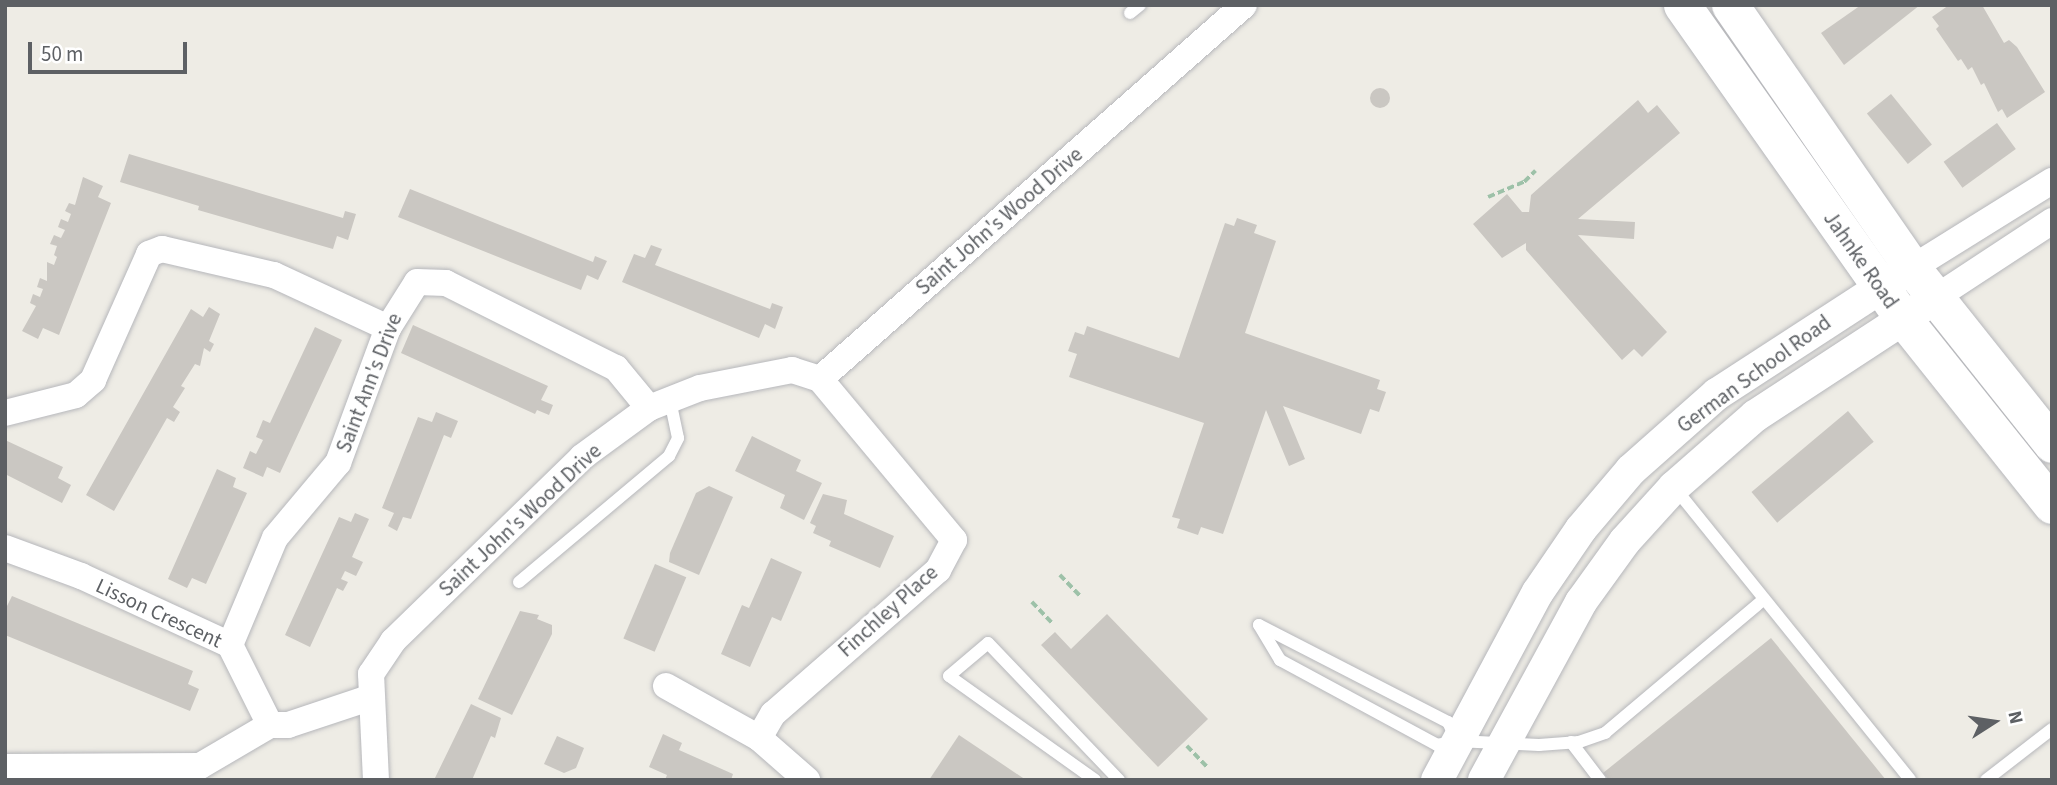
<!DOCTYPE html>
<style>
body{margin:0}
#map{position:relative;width:2057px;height:785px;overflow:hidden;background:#eeece5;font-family:"Source Sans 3",sans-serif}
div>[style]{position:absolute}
.building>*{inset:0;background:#cac7c2;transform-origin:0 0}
.round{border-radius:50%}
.path>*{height:3.5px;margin-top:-1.75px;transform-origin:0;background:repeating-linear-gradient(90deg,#9dc1a8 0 7px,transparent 0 10.5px)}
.roads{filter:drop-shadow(0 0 2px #b6b7bb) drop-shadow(0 0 2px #b6b7bb)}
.service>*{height:12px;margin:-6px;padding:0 6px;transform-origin:6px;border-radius:6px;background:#fff}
.minor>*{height:26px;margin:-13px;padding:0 13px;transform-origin:13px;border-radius:13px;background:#fff}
.tertiary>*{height:32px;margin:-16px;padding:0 16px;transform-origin:16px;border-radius:16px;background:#fff}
.secondary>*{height:37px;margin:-18.5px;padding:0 18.5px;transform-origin:18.5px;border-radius:18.5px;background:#fff}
span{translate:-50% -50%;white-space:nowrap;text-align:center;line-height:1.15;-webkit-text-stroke:5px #fff;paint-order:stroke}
.street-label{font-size:21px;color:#5d6064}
.frame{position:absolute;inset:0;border:7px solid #5d6064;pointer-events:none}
.north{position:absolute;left:1959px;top:687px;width:70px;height:70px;-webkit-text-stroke:5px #fff;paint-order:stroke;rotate:78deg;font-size:19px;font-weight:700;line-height:28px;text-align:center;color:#5d6064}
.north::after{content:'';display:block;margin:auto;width:24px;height:32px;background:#5d6064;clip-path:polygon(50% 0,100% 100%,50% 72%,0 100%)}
.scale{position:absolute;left:28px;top:42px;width:159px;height:32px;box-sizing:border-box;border:4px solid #5d6064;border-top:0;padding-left:9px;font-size:21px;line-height:24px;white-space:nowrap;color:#5d6064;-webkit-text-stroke:5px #fff;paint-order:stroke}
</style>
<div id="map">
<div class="building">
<div style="clip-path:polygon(1861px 5px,1920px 5px,1844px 65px,1821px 33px)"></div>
<div style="clip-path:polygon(1949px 5px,1982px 5px,2004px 43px,2009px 40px,2017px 47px,2045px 92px,2007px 118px,2002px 109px,1998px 112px,1984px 83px,1981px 85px,1972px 67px,1968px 70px,1961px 59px,1958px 61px,1936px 29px,1939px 26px,1932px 17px)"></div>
<div class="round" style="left:1370px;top:88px;width:20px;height:20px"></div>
<div style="left:1891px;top:94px;width:65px;height:31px;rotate:51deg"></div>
<div style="clip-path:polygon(1638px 100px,1648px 113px,1657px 105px,1680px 133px,1578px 219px,1635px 222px,1634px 239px,1578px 235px,1667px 332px,1642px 357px,1634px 349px,1622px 360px,1526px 250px,1526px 243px,1502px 258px,1473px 224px,1507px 194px,1522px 212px,1529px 212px,1531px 195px)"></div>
<div style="left:1997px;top:123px;width:32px;height:66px;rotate:54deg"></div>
<div style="clip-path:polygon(129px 154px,343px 218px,345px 211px,356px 214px,348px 240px,337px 236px,333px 249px,198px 210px,199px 206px,120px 182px)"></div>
<div style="clip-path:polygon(83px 177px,103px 186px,98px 197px,111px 203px,59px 335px,43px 328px,38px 339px,22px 331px,36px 306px,30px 303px,33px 294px,40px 297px,43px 289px,37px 287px,40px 278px,47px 281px,47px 262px,54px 265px,57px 257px,54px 255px,57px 246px,50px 244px,54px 235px,61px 238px,65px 230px,58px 227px,61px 219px,68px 222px,71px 214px,65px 211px,69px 203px,75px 205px)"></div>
<div style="clip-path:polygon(410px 189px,593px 262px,595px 256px,607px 261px,598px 280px,587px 275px,581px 290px,398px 217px)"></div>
<div style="clip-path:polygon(1237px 218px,1257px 225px,1254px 233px,1276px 241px,1245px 333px,1380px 380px,1377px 389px,1386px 392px,1379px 412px,1370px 409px,1361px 434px,1283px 406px,1305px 459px,1289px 466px,1266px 410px,1223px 534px,1201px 527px,1198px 535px,1177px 528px,1180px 519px,1172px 517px,1204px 423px,1069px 377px,1077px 354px,1068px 351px,1075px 332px,1084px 335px,1087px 326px,1179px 358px,1225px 223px,1234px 226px)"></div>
<div style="clip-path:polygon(651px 245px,662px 249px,655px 265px,770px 309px,772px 303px,783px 307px,775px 329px,765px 324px,759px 338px,622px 282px,634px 254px,645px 258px)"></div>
<div style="clip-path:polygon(209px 307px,220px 314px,209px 341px,214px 344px,210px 352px,204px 348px,200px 366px,195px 364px,181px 386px,185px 388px,173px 407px,180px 412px,174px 422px,167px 418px,114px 511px,86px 495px,191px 309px,203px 317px)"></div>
<div style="clip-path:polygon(413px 325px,548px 386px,541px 400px,553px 405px,549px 415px,537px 410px,535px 414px,401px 353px)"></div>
<div style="clip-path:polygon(315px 327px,342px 340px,280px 473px,267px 467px,263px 477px,243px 468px,250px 451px,256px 454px,263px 440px,256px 437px,263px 420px,270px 423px)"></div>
<div style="left:1848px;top:411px;width:40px;height:126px;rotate:50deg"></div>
<div style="clip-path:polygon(436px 412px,458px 421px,451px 438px,444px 435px,411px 519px,403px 517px,397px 531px,388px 526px,394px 513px,382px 508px,418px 417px,432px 422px)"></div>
<div style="clip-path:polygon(752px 436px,801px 460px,796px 471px,822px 483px,804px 520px,780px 508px,785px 495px,735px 471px)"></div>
<div style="clip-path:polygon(5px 440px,63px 467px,58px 478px,71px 485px,62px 503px,5px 474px)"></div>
<div style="clip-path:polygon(217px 469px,236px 478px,233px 487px,247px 493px,206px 584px,192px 578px,187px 588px,168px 579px)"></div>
<div style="clip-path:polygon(709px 486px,733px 497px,699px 575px,669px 562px,670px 553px,696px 493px)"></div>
<div style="clip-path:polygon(823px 494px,847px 500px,844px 514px,894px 536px,880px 568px,829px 546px,831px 541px,813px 533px,816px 526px,810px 523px)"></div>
<div style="clip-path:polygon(355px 513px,369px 519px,352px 557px,363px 562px,356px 576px,345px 571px,341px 579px,348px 582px,343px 591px,337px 588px,310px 647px,285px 635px,339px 517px,351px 522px)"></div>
<div style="clip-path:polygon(771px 558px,802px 572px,781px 621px,772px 617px,750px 667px,721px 654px,742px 605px,749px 608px)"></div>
<div style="left:655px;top:564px;width:34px;height:81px;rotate:23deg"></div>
<div style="clip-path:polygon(12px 596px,193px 671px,188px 684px,199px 689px,190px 711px,5px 635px,5px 610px)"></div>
<div style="clip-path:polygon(520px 611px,539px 615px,537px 619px,552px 625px,552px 634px,512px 715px,478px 699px)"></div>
<div style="clip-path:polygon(1107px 614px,1208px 719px,1158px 767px,1041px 645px,1055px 632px,1071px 649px)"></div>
<div style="clip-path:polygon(1771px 638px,1886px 780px,1609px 780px,1603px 773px)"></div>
<div style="clip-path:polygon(471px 704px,501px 718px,495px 738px,491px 736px,472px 780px,434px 780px)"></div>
<div style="clip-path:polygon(663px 734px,682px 743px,679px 750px,733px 774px,731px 780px,665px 780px,667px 775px,649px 767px)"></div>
<div style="clip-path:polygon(959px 735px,1026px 780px,929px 780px)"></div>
<div style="clip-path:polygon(557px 736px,584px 748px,576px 768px,564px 773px,544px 764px)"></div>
</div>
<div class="path">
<div style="left:1488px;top:197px;width:39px;rotate:-23deg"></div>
<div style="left:1524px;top:182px;width:16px;rotate:-45deg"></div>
<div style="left:1060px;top:575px;width:30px;rotate:46deg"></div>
<div style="left:1032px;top:602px;width:29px;rotate:46deg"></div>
<div style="left:1187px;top:746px;width:30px;rotate:46deg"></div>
</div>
<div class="roads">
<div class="service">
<div style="left:1130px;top:13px;width:13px;rotate:-39deg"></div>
<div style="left:1674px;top:487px;width:376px;rotate:51.1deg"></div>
<div style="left:519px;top:582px;width:196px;rotate:-40deg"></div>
<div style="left:669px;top:456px;width:20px;rotate:-63deg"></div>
<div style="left:678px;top:438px;width:39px;rotate:-102deg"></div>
<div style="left:1259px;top:625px;width:41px;rotate:59deg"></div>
<div style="left:1280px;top:660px;width:179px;rotate:28.4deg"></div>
<div style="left:1437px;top:745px;width:20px;rotate:-11deg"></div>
<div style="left:1457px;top:741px;width:82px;rotate:2.8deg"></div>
<div style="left:1539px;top:745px;width:40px;rotate:-4.3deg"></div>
<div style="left:1579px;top:742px;width:28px;rotate:-19deg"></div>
<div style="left:1605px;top:733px;width:208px;rotate:-40.1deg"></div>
<div style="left:1259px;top:625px;width:212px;rotate:27.2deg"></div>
<div style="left:1448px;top:722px;width:17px;rotate:65deg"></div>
<div style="left:1571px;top:742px;width:48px;rotate:52.7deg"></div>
<div style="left:1095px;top:780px;width:179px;rotate:-144.5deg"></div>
<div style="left:949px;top:676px;width:51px;rotate:-40.2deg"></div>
<div style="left:988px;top:643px;width:190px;rotate:46.3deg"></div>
<div style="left:1986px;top:780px;width:83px;rotate:-37.7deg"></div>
</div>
<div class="minor">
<div style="left:1912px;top:268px;width:165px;rotate:-31.9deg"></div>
<div style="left:1935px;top:298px;width:140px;rotate:-33.3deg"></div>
<div style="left:5px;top:413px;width:73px;rotate:-14.2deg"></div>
<div style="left:76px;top:395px;width:23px;rotate:-41deg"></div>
<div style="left:93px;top:380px;width:138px;rotate:-66deg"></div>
<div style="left:149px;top:254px;width:14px;rotate:-21deg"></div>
<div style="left:162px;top:249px;width:115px;rotate:13.1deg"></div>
<div style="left:274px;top:275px;width:126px;rotate:24.9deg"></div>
<div style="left:5px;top:548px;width:81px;rotate:20.2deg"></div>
<div style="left:81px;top:576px;width:164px;rotate:24.8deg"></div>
<div style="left:230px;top:645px;width:89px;rotate:63.4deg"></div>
<div style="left:230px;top:645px;width:116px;rotate:-67.2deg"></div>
<div style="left:275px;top:538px;width:98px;rotate:-50deg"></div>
<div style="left:338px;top:463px;width:144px;rotate:-69.7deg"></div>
<div style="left:388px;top:328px;width:54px;rotate:-57.8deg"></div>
<div style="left:417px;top:282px;width:29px;rotate:2deg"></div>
<div style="left:446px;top:283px;width:190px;rotate:26.6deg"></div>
<div style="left:616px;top:368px;width:52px;rotate:50.5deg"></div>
<div style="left:666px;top:686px;width:107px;rotate:29.2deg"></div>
<div style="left:759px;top:738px;width:64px;rotate:41.2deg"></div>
<div style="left:759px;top:738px;width:28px;rotate:-60deg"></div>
<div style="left:773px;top:714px;width:219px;rotate:-41.1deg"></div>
<div style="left:938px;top:570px;width:34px;rotate:-62deg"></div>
<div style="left:954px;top:540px;width:209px;rotate:-129.8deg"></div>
<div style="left:5px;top:767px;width:195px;rotate:-0.3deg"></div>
<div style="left:200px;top:766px;width:81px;rotate:-30.4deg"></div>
<div style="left:270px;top:725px;width:18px"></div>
<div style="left:288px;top:725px;width:85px;rotate:-18.4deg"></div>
<div style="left:376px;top:780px;width:106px;rotate:-92.7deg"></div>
<div style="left:371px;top:674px;width:40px;rotate:-56deg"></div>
<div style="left:393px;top:641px;width:264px;rotate:-44.2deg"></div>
<div style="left:582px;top:457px;width:83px;rotate:-36.2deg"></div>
<div style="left:649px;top:408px;width:55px;rotate:-21.4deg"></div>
<div style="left:700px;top:388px;width:94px;rotate:-11.1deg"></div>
<div style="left:792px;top:370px;width:29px;rotate:18deg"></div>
<div style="left:820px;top:379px;width:565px;rotate:-41.41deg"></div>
</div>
<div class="tertiary">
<div style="left:1437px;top:780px;width:213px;rotate:-61.8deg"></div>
<div style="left:1538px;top:592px;width:76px;rotate:-55.7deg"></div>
<div style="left:1581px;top:529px;width:77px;rotate:-49.7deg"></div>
<div style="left:1631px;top:470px;width:115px;rotate:-41.5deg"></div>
<div style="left:1717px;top:394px;width:221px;rotate:-33deg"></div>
<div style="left:1484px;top:780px;width:203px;rotate:-61.4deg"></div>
<div style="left:1581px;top:602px;width:75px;rotate:-54.2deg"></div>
<div style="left:1625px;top:541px;width:73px;rotate:-47.8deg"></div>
<div style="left:1674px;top:487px;width:108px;rotate:-41.2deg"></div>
<div style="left:1755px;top:416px;width:215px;rotate:-33.2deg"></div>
</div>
<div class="secondary">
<div style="left:1682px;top:5px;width:380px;rotate:54.8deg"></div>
<div style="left:1901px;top:316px;width:242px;rotate:51.4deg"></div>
<div style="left:1730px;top:5px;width:320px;rotate:55.3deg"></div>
<div style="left:1912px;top:268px;width:225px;rotate:51.5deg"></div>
</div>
</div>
<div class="street-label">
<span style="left:999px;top:221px;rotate:-41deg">Saint John's Wood Drive</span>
<span style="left:1861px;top:260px;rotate:55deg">Jahnke Road</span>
<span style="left:1754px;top:374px;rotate:-36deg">German School Road</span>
<span style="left:369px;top:383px;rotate:-69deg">Saint Ann's Drive</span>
<span style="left:520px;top:520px;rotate:-43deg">Saint John's Wood Drive</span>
<span style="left:888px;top:611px;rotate:-42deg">Finchley Place</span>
<span style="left:159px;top:613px;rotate:25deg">Lisson Crescent</span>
</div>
<div class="frame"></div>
<div class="north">N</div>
<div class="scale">50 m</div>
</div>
